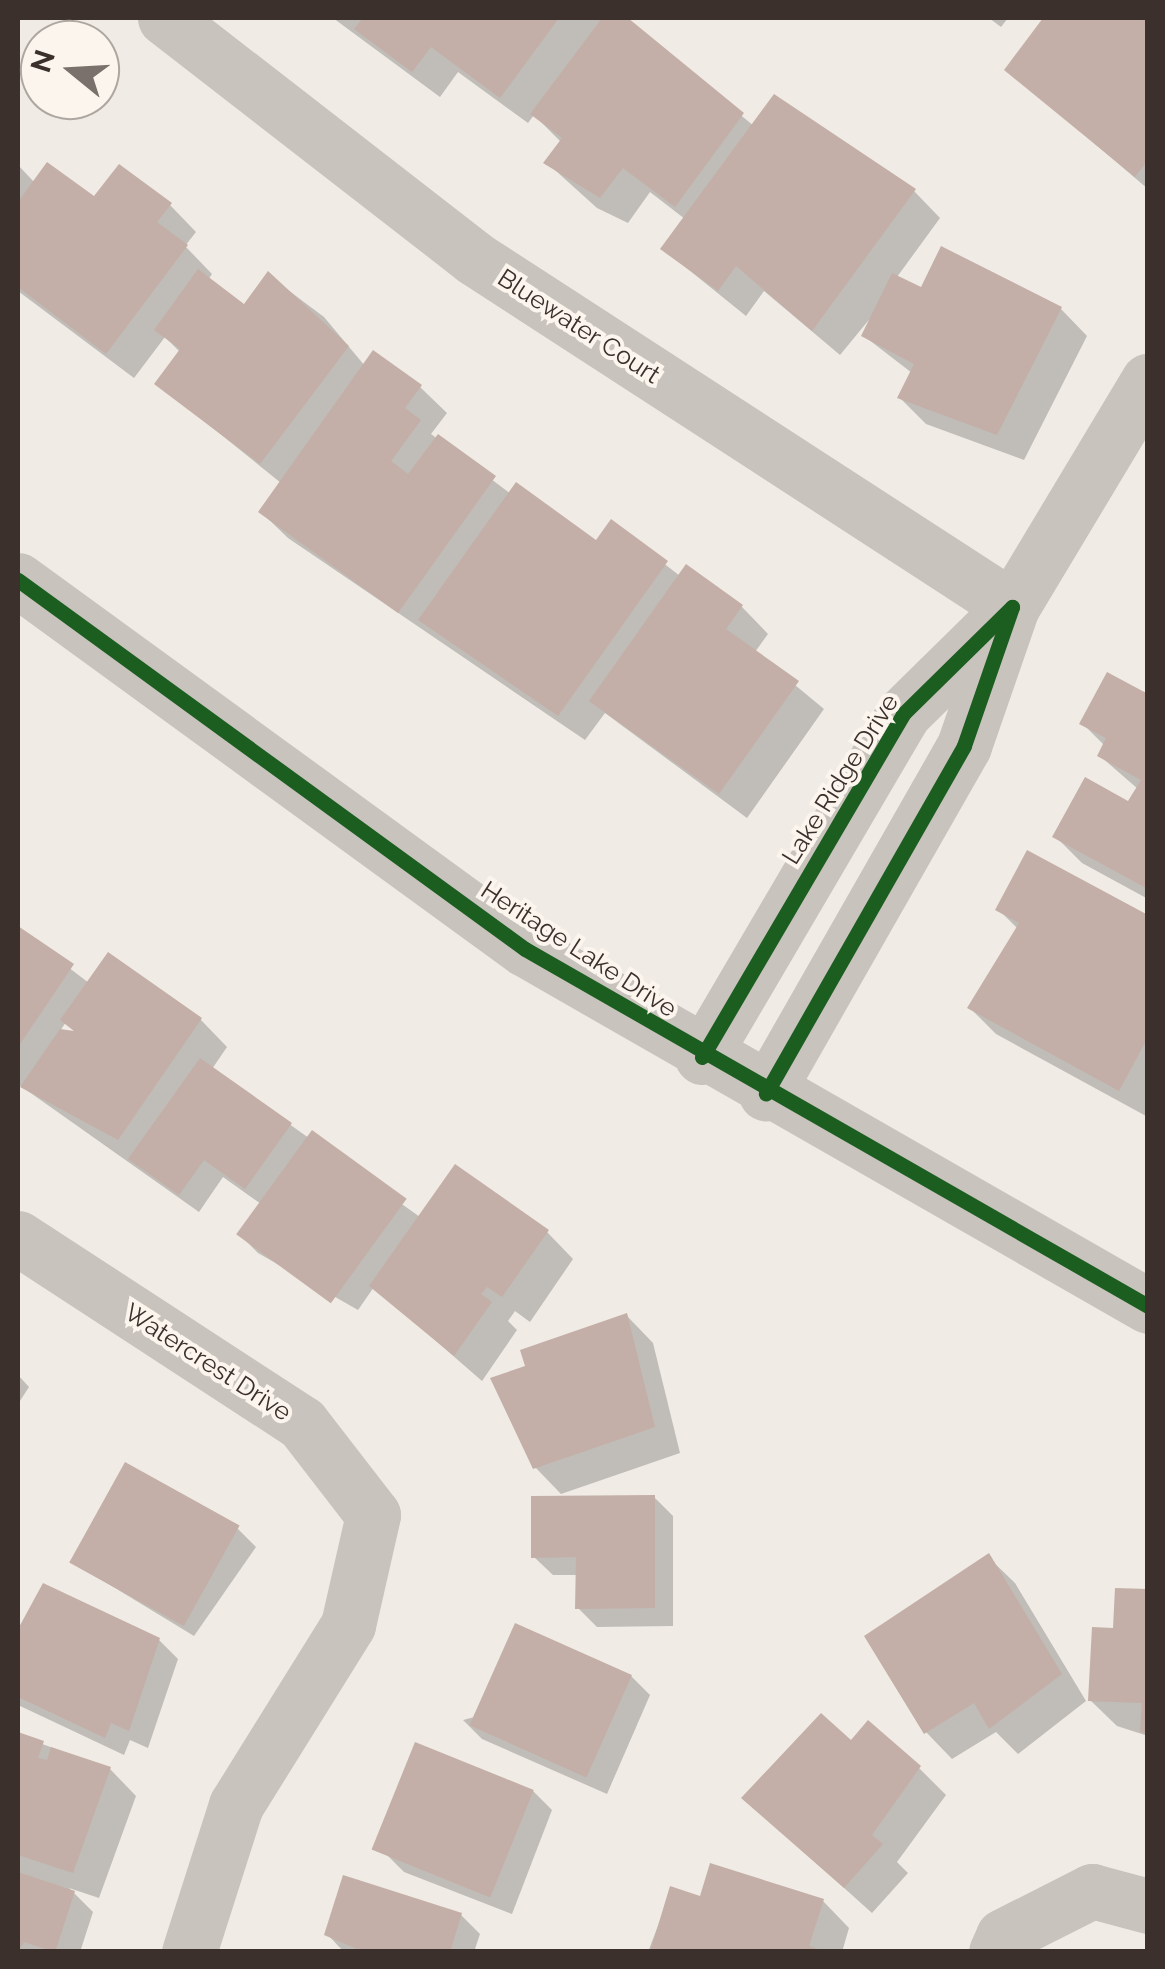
<!DOCTYPE html>
<style>
body{margin:0}
#map{position:relative;width:1165px;height:1969px;overflow:hidden;background:#f0ebe5;font-family:Raleway,sans-serif}
div>[style]{position:absolute}
.shadow>*{inset:0;background:#0003}
.building>*{inset:0;background:#c3afa7;transform-origin:0 0}
.minor>*{height:55px;margin:-27.5px;padding:0 27.5px;transform-origin:27.5px;border-radius:27.5px;background:#c9c3be}
.tertiary>*{height:55px;margin:-27.5px;padding:0 27.5px;transform-origin:27.5px;border-radius:27.5px;background:#c9c3be}
.cycleway>*{height:15px;margin:-7.5px;padding:0 7.5px;transform-origin:7.5px;border-radius:7.5px;background:#1b5e20}
span{translate:-50% -50%;white-space:nowrap;text-align:center;line-height:1.15;-webkit-text-stroke:8px #fbf5ee;paint-order:stroke}
.street-label{font-size:25px;color:#3b302b}
.frame{position:absolute;inset:0;border:20px solid #3b302b;pointer-events:none}
.north{position:absolute;left:20px;top:20px;width:100px;height:100px;box-sizing:border-box;background:#fbf5ee;border:2px solid #aea6a0;border-radius:50%;rotate:288deg;font-size:28px;font-weight:700;line-height:40px;text-align:center;color:#3b302b}
.north::after{content:'';display:block;margin:auto;width:35px;height:45px;background:#7a716c;clip-path:polygon(50% 0,100% 100%,50% 72%,0 100%)}
</style>
<div id="map">
<div class="shadow">
<div style="clip-path:polygon(333px 18px,622px 18px,754px 126px,914px 191px,940px 218px,897px 277px,922px 290px,1061px 309px,1087px 336px,1024px 460px,926px 424px,900px 398px,912px 373px,864px 336px,877px 310px,840px 355px,764px 291px,746px 316px,663px 249px,685px 219px,650px 192px,628px 223px,597px 208px,546px 162px,561px 142px,534px 115px,528px 123px,458px 72px,440px 97px)"></div>
<div style="clip-path:polygon(989px 18px,1008px 18px,1001px 27px)"></div>
<div style="clip-path:polygon(1046px 18px,1148px 18px,1148px 189px,1008px 70px)"></div>
<div style="clip-path:polygon(18px 165px,35px 183px,94px 199px,170px 205px,196px 232px,185px 246px,212px 274px,208px 280px,244px 307px,268px 275px,324px 317px,365px 366px,420px 387px,447px 413px,431px 434px,511px 494px,597px 544px,612px 523px,680px 576px,686px 568px,742px 607px,768px 634px,755px 652px,824px 709px,747px 818px,605px 713px,585px 740px,288px 538px,261px 512px,281px 483px,157px 383px,180px 352px,165px 337px,134px 378px,18px 291px)"></div>
<div style="clip-path:polygon(1148px 697px,1148px 899px,1082px 863px,1055px 836px,1129px 805px,1138px 789px,1100px 756px,1105px 746px,1082px 723px)"></div>
<div style="clip-path:polygon(999px 910px,1148px 918px,1146px 1116px,996px 1034px,970px 1008px,1018px 929px)"></div>
<div style="clip-path:polygon(evenodd,18px 929px,89px 983px,108px 956px,201px 1020px,227px 1047px,212px 1069px,420px 1217px,547px 1232px,573px 1259px,530px 1322px,515px 1311px,508px 1321px,517px 1330px,482px 1381px,374px 1287px,358px 1310px,258px 1253px,239px 1234px,261px 1204px,223px 1177px,199px 1212px,18px 1084px,18px 929px,66px 1022px,77px 1033px,60px 1031px,66px 1022px)"></div>
<div style="clip-path:polygon(627px 1316px,653px 1343px,680px 1453px,561px 1494px,535px 1467px,528px 1367px)"></div>
<div style="clip-path:polygon(18px 1375px,29px 1387px,18px 1404px)"></div>
<div style="clip-path:polygon(654px 1497px,673px 1516px,673px 1626px,597px 1627px,578px 1608px,578px 1575px,553px 1575px,534px 1557px)"></div>
<div style="clip-path:polygon(237px 1528px,256px 1547px,194px 1636px,74px 1563px)"></div>
<div style="clip-path:polygon(988px 1557px,1015px 1583px,1086px 1701px,1018px 1754px,996px 1732px,952px 1759px,926px 1732px)"></div>
<div style="clip-path:polygon(44px 1587px,159px 1640px,178px 1659px,148px 1748px,130px 1740px,124px 1755px,18px 1705px,18px 1644px)"></div>
<div style="clip-path:polygon(1148px 1593px,1148px 1736px,1117px 1726px,1090px 1700px,1116px 1631px)"></div>
<div style="clip-path:polygon(631px 1676px,650px 1695px,607px 1794px,482px 1739px,463px 1720px)"></div>
<div style="clip-path:polygon(18px 1735px,110px 1769px,136px 1796px,99px 1898px,69px 1888px,93px 1912px,80px 1952px,18px 1952px)"></div>
<div style="clip-path:polygon(919px 1768px,946px 1795px,897px 1862px,908px 1873px,872px 1913px,744px 1798px)"></div>
<div style="clip-path:polygon(533px 1791px,552px 1810px,512px 1914px,404px 1872px,386px 1854px)"></div>
<div style="clip-path:polygon(672px 1889px,702px 1899px,823px 1901px,849px 1928px,842px 1952px,648px 1952px)"></div>
<div style="clip-path:polygon(461px 1915px,480px 1934px,474px 1952px,344px 1952px,327px 1934px)"></div>
</div>
<div class="building">
<div style="clip-path:polygon(363px 18px,559px 18px,500px 98px,431px 47px,412px 72px,354px 29px)"></div>
<div style="clip-path:polygon(602px 18px,628px 18px,744px 113px,675px 207px,623px 168px,600px 198px,543px 163px,562px 138px,530px 114px)"></div>
<div style="clip-path:polygon(1043px 18px,1148px 18px,1148px 160px,1135px 177px,1004px 70px)"></div>
<div style="clip-path:polygon(774px 94px,916px 189px,812px 331px,736px 266px,718px 291px,660px 249px)"></div>
<div style="clip-path:polygon(47px 162px,94px 196px,119px 164px,172px 203px,157px 222px,188px 245px,106px 354px,18px 287px,18px 202px)"></div>
<div style="clip-path:polygon(941px 246px,1062px 307px,997px 435px,897px 398px,914px 364px,861px 336px,892px 273px,921px 287px)"></div>
<div style="clip-path:polygon(198px 269px,244px 304px,268px 271px,349px 346px,260px 464px,154px 384px,180px 349px,154px 330px)"></div>
<div style="clip-path:polygon(373px 350px,422px 385px,405px 408px,421px 420px,391px 461px,408px 474px,438px 434px,496px 476px,398px 613px,258px 512px)"></div>
<div style="clip-path:polygon(516px 482px,596px 540px,611px 519px,668px 561px,558px 716px,418px 620px)"></div>
<div style="clip-path:polygon(686px 564px,743px 605px,726px 629px,799px 681px,719px 794px,589px 701px)"></div>
<div style="clip-path:polygon(1107px 672px,1148px 694px,1148px 889px,1052px 837px,1085px 777px,1128px 801px,1141px 780px,1097px 756px,1106px 738px,1079px 724px)"></div>
<div style="clip-path:polygon(1027px 850px,1148px 915px,1146px 1041px,1119px 1091px,967px 1008px,1019px 923px,995px 910px)"></div>
<div style="clip-path:polygon(18px 926px,74px 964px,18px 1047px)"></div>
<div style="clip-path:polygon(108px 952px,202px 1018px,118px 1140px,20px 1087px,60px 1029px,74px 1031px,60px 1020px)"></div>
<div style="clip-path:polygon(200px 1058px,292px 1123px,245px 1189px,204px 1160px,179px 1195px,128px 1159px)"></div>
<div style="left:312px;top:1130px;width:117px;height:129px;rotate:36deg"></div>
<div style="clip-path:polygon(455px 1164px,549px 1230px,502px 1297px,487px 1287px,481px 1294px,492px 1302px,454px 1356px,369px 1286px)"></div>
<div style="clip-path:polygon(627px 1313px,655px 1427px,533px 1469px,490px 1378px,525px 1366px,520px 1350px)"></div>
<div style="left:125px;top:1462px;width:131px;height:115px;rotate:29deg"></div>
<div style="clip-path:polygon(655px 1495px,655px 1608px,575px 1609px,576px 1557px,531px 1558px,531px 1496px)"></div>
<div style="clip-path:polygon(989px 1553px,1062px 1674px,989px 1729px,974px 1703px,924px 1734px,864px 1636px)"></div>
<div style="clip-path:polygon(43px 1583px,160px 1638px,129px 1731px,111px 1723px,105px 1738px,18px 1697px,18px 1629px)"></div>
<div style="clip-path:polygon(1115px 1588px,1148px 1589px,1148px 1733px,1140px 1732px,1142px 1703px,1088px 1701px,1092px 1627px,1113px 1628px)"></div>
<div style="left:515px;top:1623px;width:128px;height:112px;rotate:24deg"></div>
<div style="clip-path:polygon(821px 1713px,851px 1740px,868px 1720px,921px 1766px,872px 1835px,883px 1844px,844px 1888px,741px 1798px)"></div>
<div style="clip-path:polygon(18px 1732px,44px 1741px,38px 1758px,47px 1760px,51px 1747px,111px 1767px,73px 1873px,18px 1855px)"></div>
<div style="left:415px;top:1742px;width:128px;height:116px;rotate:22deg"></div>
<div style="clip-path:polygon(710px 1863px,824px 1899px,809px 1946px,825px 1952px,650px 1952px,670px 1886px,700px 1896px)"></div>
<div style="clip-path:polygon(18px 1872px,75px 1891px,55px 1952px,24px 1942px,18px 1952px)"></div>
<div style="clip-path:polygon(343px 1875px,462px 1913px,450px 1952px,364px 1952px,324px 1935px)"></div>
</div>
<div class="minor">
<div style="left:165px;top:18px;width:391px;rotate:37.8deg"></div>
<div style="left:474px;top:258px;width:641px;rotate:32.97deg"></div>
<div style="left:1012px;top:607px;width:264px;rotate:-59deg"></div>
<div style="left:702px;top:1057px;width:398px;rotate:-59.6deg"></div>
<div style="left:903px;top:714px;width:153px;rotate:-44.5deg"></div>
<div style="left:1012px;top:607px;width:147px;rotate:109.1deg"></div>
<div style="left:964px;top:746px;width:400px;rotate:119.7deg"></div>
<div style="left:18px;top:1238px;width:339px;rotate:33.1deg"></div>
<div style="left:302px;top:1423px;width:116px;rotate:52.3deg"></div>
<div style="left:373px;top:1515px;width:113px;rotate:102.8deg"></div>
<div style="left:348px;top:1625px;width:212px;rotate:121.9deg"></div>
<div style="left:236px;top:1805px;width:154px;rotate:107.7deg"></div>
<div style="left:996px;top:1952px;width:17px;rotate:-66deg"></div>
<div style="left:1003px;top:1936px;width:100px;rotate:-26.8deg"></div>
<div style="left:1092px;top:1891px;width:58px;rotate:15deg"></div>
</div>
<div class="tertiary">
<div style="left:18px;top:580px;width:627px;rotate:36.05deg"></div>
<div style="left:525px;top:949px;width:718px;rotate:29.81deg"></div>
</div>
<div class="cycleway">
<div style="left:18px;top:580px;width:627px;rotate:36.05deg"></div>
<div style="left:525px;top:949px;width:718px;rotate:29.81deg"></div>
<div style="left:702px;top:1057px;width:398px;rotate:-59.6deg"></div>
<div style="left:903px;top:714px;width:153px;rotate:-44.5deg"></div>
<div style="left:1012px;top:607px;width:147px;rotate:109.1deg"></div>
<div style="left:964px;top:746px;width:400px;rotate:119.7deg"></div>
</div>
<div class="street-label">
<span style="left:579px;top:326px;rotate:33deg">Bluewater Court</span>
<span style="left:840px;top:779px;rotate:-58deg">Lake Ridge Drive</span>
<span style="left:579px;top:949px;rotate:33deg">Heritage Lake Drive</span>
<span style="left:208px;top:1362px;rotate:33deg">Watercrest Drive</span>
</div>
<div class="frame"></div>
<div class="north">N</div>
</div>
